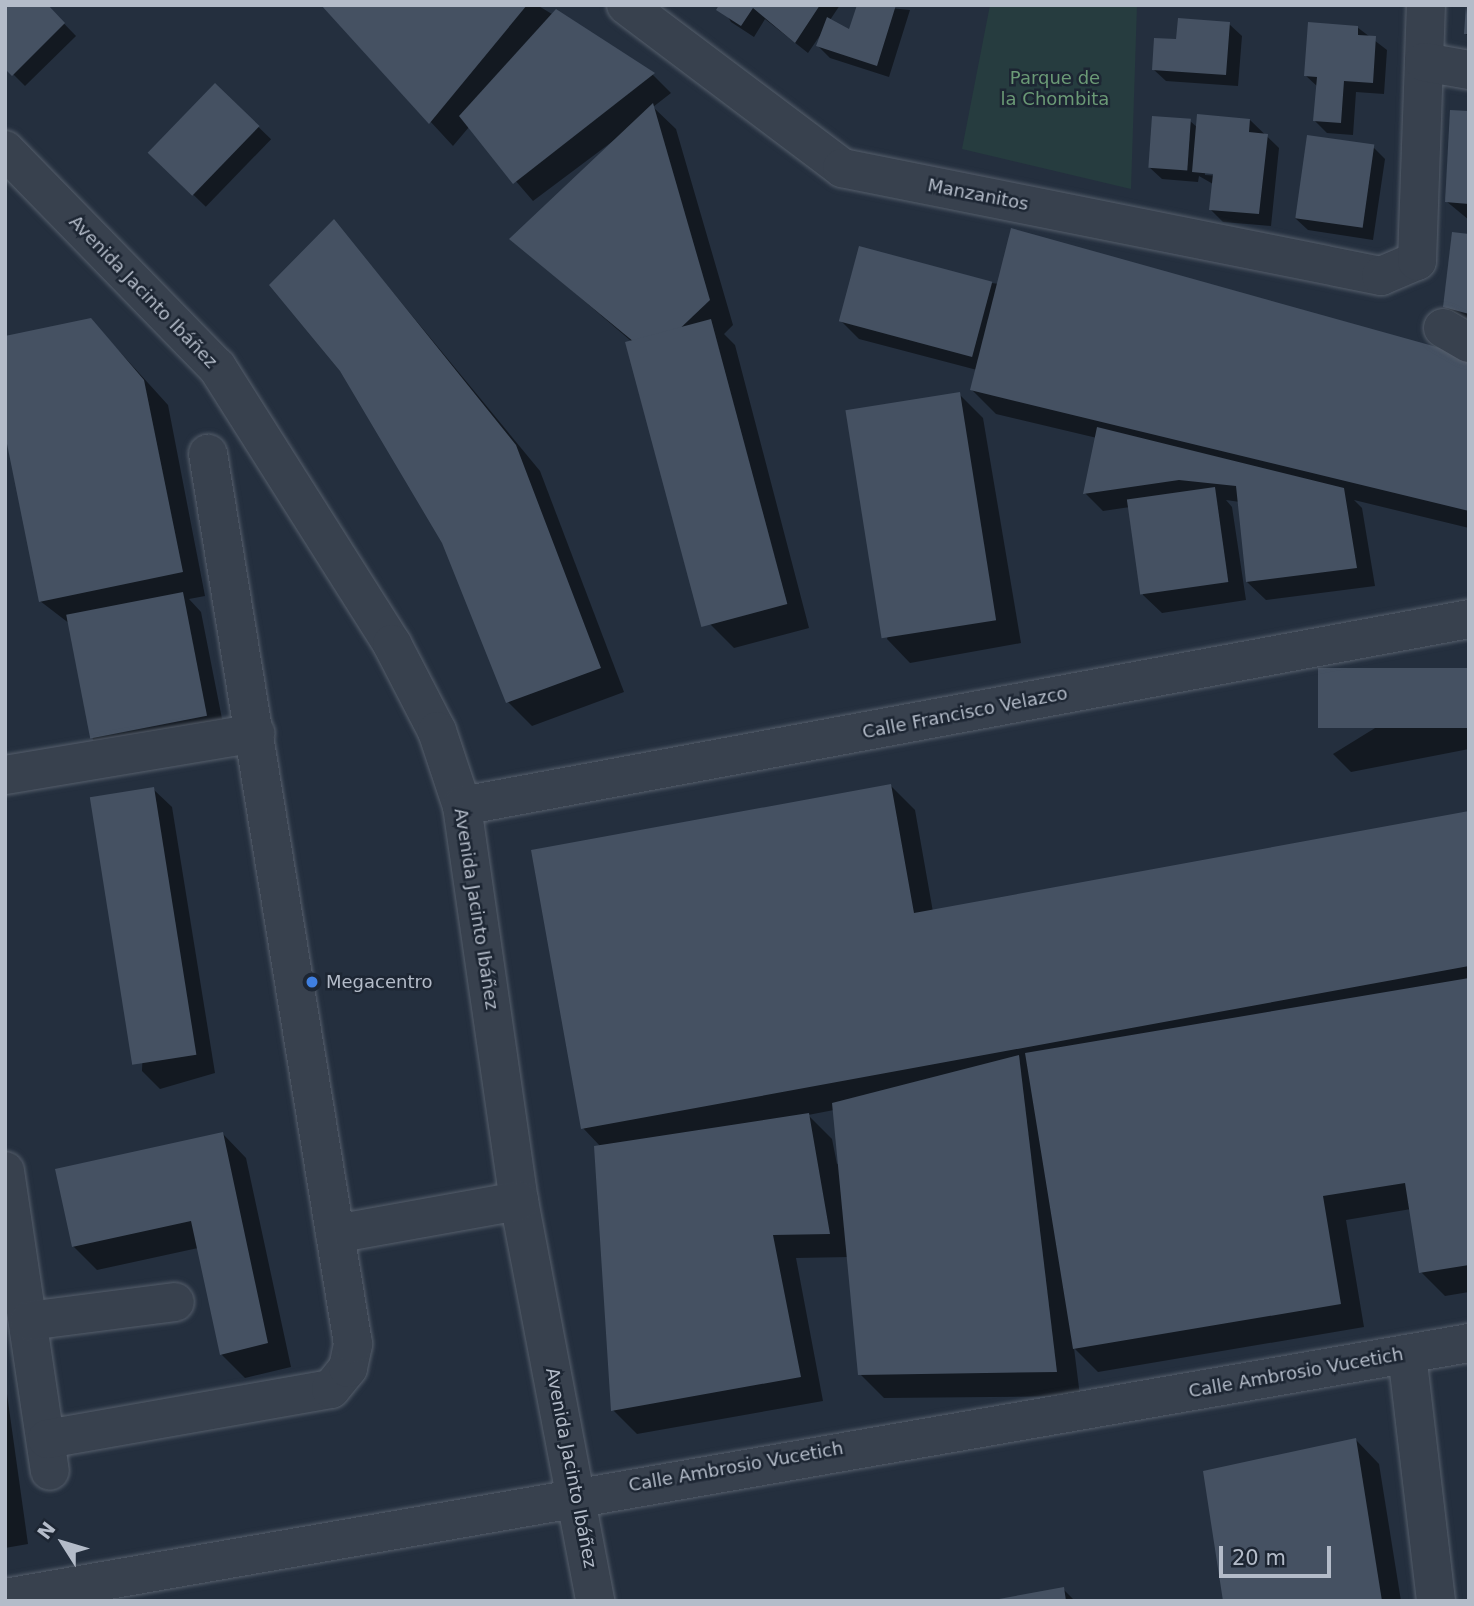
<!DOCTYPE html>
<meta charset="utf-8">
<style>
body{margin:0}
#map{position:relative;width:1474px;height:1606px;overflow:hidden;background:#242f3e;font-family:"DejaVu Sans",sans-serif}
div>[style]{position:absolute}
.green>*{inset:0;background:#263c3f}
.shadow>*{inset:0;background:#0007;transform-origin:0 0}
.building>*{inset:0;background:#455162;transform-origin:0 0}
.roads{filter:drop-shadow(0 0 2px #565f6c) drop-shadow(0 0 2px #565f6c)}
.minor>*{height:38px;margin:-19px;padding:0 19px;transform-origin:19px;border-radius:19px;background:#38414e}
.dots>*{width:19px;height:19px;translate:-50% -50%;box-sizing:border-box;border:4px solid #1d2633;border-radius:50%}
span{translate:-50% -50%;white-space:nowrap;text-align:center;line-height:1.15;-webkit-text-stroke:5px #1d2633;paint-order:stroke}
.park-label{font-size:18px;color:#6b9a76}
.street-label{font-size:18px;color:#b4bcc9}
.poi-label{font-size:18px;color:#b4bcc9}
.left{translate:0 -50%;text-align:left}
.frame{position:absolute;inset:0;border:7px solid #b4bcc9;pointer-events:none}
.north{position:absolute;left:28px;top:1508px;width:70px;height:70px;-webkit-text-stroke:5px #1d2633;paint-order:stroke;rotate:307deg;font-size:19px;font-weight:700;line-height:28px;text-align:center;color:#b4bcc9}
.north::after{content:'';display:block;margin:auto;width:24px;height:32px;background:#b4bcc9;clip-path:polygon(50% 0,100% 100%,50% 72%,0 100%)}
.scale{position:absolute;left:1219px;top:1546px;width:112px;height:32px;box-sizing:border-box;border:4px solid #b4bcc9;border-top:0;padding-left:9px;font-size:21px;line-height:24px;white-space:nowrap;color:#b4bcc9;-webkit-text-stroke:5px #1d2633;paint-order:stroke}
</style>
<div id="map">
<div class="green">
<div style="clip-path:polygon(990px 5px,1137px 5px,1131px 189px,962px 149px)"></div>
</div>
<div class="shadow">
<div style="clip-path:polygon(46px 5px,76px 36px,25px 86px,5px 66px)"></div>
<div style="clip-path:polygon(323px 5px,537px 5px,653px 75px,671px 93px,653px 107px,676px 129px,733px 325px,724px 334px,735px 345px,809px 628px,734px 648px,710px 624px,659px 365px,512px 239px,625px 132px,533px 201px,469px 127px,453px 146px)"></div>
<div style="clip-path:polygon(721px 5px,840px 5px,830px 20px,850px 31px,859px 5px,910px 10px,889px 77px,830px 58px,818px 46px,821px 34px,808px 53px,765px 19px,754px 37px,731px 22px)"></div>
<div style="clip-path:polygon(1468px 5px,1469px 5px,1469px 37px,1466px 34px)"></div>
<div style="clip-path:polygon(1229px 24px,1242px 36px,1238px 86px,1166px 81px,1153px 69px,1178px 41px)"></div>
<div style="clip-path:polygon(1357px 27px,1387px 50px,1384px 94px,1356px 92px,1353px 135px,1327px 133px,1315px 121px,1318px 87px,1305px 75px)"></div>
<div style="left:215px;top:85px;width:78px;height:94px;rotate:44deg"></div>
<div style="clip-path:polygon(1469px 113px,1469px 220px,1446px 201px)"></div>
<div style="clip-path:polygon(evenodd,1250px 120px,1279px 148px,1271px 226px,1223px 222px,1211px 210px,1213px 184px,1199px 176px,1198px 182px,1162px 179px,1149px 167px,1190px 121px,1198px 128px,1250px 120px,1205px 171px,1221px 176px,1205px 175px,1205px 171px)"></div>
<div style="clip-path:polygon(1373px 147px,1385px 159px,1373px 240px,1308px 230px,1295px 218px)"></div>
<div style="clip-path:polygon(334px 221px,540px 471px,624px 692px,532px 726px,508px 702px)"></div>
<div style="clip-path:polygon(1469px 236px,1469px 330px,1445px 306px)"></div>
<div style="clip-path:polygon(992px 283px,1469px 358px,1469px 528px,1354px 500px,1362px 508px,1375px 586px,1266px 600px,1247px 582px,1240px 502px,1226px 500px,1232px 507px,1246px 600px,1162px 613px,1143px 595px,1130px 507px,1103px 511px,1085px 493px,1097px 438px,996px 414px,972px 390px,977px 370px,859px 339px,840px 320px)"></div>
<div style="clip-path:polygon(91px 320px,168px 405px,205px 596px,189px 599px,201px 612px,225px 734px,111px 758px,93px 740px,70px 624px,40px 601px)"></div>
<div style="clip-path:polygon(959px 394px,983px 418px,1021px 643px,910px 663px,887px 639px)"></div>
<div style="clip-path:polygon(1469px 670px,1469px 749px,1351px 772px,1333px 754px)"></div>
<div style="clip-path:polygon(evenodd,891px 786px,915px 810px,933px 912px,1469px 813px,1469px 1292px,1445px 1296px,1421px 1272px,1411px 1209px,1346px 1220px,1364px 1327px,1098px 1372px,1074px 1348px,1080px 1396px,884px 1398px,860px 1374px,849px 1257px,796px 1258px,823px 1401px,637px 1434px,613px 1410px,601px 1147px,583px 1128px,891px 786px,834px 1110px,840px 1163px,837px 1164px,832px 1139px,808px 1115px,834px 1110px)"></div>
<div style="clip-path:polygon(153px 789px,172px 807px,215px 1073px,160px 1089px,142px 1071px)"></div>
<div style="clip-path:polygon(223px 1134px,246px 1158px,291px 1367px,245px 1378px,221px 1354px,198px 1248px,97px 1270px,73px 1246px)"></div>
<div style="clip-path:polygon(5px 1380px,28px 1544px,5px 1548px)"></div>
<div style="clip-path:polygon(1356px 1440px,1379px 1464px,1401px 1601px,1225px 1601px)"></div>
<div style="clip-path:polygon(1063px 1589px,1075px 1601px,1002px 1601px)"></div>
</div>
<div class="building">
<div style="clip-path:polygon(5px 5px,48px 5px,65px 23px,12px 76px,5px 69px)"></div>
<div style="clip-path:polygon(321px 5px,527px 5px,429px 124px)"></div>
<div style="clip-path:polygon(719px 5px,820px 5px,795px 43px,753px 8px,741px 26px,716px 10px)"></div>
<div style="clip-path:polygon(857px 5px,896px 5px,877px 66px,816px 46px,827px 17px,849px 29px)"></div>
<div style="clip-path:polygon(1466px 5px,1469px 34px,1464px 34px)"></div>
<div style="clip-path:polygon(556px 9px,655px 73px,513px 184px,459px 116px)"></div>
<div style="clip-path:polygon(1178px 18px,1230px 22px,1226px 75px,1152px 70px,1154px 38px,1176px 39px)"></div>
<div style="clip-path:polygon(1308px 22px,1358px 26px,1358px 35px,1376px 36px,1373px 83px,1344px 81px,1341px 123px,1313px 121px,1317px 77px,1304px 76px)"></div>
<div style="left:215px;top:83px;width:62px;height:97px;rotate:44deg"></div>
<div style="clip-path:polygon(653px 103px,710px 300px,651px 356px,509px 239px)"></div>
<div style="clip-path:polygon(1450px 110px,1469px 111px,1469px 204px,1445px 202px)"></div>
<div style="clip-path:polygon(1197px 114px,1250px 119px,1249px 132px,1268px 134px,1259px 214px,1209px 210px,1213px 174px,1192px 172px)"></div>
<div style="left:1152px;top:116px;width:39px;height:52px;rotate:4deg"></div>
<div style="left:1307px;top:135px;width:68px;height:84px;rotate:8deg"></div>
<div style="clip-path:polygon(334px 219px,516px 445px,601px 668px,506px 703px,442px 543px,340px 371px,269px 285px)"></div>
<div style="clip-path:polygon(1011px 228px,1469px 356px,1469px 511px,970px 390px)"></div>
<div style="clip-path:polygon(1452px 232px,1469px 234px,1469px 314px,1443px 307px)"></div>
<div style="left:859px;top:246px;width:138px;height:78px;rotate:15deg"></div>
<div style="clip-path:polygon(91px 318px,144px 380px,183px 572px,39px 602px,5px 434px,5px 336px)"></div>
<div style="left:711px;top:319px;width:295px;height:89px;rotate:75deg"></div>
<div style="left:960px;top:392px;width:231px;height:116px;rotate:81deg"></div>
<div style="clip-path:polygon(1097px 427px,1344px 488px,1357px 568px,1246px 582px,1236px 486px,1179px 480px,1083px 494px)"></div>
<div style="left:1215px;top:487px;width:96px;height:89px;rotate:82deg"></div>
<div style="left:183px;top:592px;width:126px;height:119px;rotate:79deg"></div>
<div style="left:1469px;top:668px;width:60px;height:151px;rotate:90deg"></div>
<div style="clip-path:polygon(891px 784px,914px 913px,1469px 811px,1469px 966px,581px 1129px,531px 850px)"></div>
<div style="left:154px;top:787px;width:271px;height:65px;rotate:81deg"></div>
<div style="clip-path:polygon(1469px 978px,1469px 1265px,1419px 1273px,1405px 1183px,1323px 1196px,1341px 1304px,1073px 1349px,1025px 1053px)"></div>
<div style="clip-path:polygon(1019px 1055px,1057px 1372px,858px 1375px,832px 1103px)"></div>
<div style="clip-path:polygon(809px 1113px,830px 1234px,773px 1235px,801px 1377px,611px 1411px,594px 1146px)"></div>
<div style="clip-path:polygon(223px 1132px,268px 1343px,220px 1355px,191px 1221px,72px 1247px,55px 1169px)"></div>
<div style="clip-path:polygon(1356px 1438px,1382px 1601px,1223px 1601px,1203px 1471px)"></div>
<div style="clip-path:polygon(1064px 1587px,1066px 1601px,999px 1601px,999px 1599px)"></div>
</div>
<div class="roads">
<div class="minor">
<div style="left:626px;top:5px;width:271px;rotate:37deg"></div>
<div style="left:842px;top:168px;width:550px;rotate:11.33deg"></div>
<div style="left:1381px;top:276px;width:39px;rotate:-23deg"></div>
<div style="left:1417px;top:261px;width:256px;rotate:-88deg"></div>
<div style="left:1424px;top:62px;width:46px;rotate:10.1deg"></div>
<div style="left:5px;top:150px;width:303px;rotate:45.7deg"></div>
<div style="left:217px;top:367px;width:328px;rotate:57.7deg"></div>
<div style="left:392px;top:644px;width:98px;rotate:62.7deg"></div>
<div style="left:437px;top:731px;width:79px;rotate:71.6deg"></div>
<div style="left:462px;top:806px;width:399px;rotate:81.8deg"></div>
<div style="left:519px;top:1201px;width:407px;rotate:79.2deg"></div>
<div style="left:1443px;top:328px;width:30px;rotate:30deg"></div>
<div style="left:5px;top:775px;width:254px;rotate:-9.5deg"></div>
<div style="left:462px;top:806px;width:1024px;rotate:-10.52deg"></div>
<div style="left:5px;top:1171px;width:303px;rotate:81.5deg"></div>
<div style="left:335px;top:1234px;width:187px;rotate:-10.2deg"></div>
<div style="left:29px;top:1321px;width:147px;rotate:-7.4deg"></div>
<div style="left:1407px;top:1354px;width:249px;rotate:83.3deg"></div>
<div style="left:47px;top:1439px;width:288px;rotate:-10deg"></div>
<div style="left:331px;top:1389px;width:27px;rotate:-51deg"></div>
<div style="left:348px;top:1368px;width:25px;rotate:-78deg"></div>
<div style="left:353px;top:1344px;width:902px;rotate:-99.25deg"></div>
<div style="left:5px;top:1598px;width:1486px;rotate:-9.88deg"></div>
</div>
</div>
<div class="dots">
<div style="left:312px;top:982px;background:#3f7fe0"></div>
</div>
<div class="park-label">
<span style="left:1055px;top:89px">Parque de<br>la Chombita</span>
</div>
<div class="street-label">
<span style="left:978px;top:195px;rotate:11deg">Manzanitos</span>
<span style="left:143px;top:292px;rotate:46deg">Avenida Jacinto Ibáñez</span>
<span style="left:965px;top:713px;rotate:-11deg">Calle Francisco Velazco</span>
<span style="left:476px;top:909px;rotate:81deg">Avenida Jacinto Ibáñez</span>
<span style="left:1296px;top:1373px;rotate:-10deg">Calle Ambrosio Vucetich</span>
<span style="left:736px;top:1467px;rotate:-10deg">Calle Ambrosio Vucetich</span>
<span style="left:571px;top:1468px;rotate:79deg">Avenida Jacinto Ibáñez</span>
</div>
<div class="poi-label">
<span class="left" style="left:326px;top:982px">Megacentro</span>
</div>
<div class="frame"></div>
<div class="north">N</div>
<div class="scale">20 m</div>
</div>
